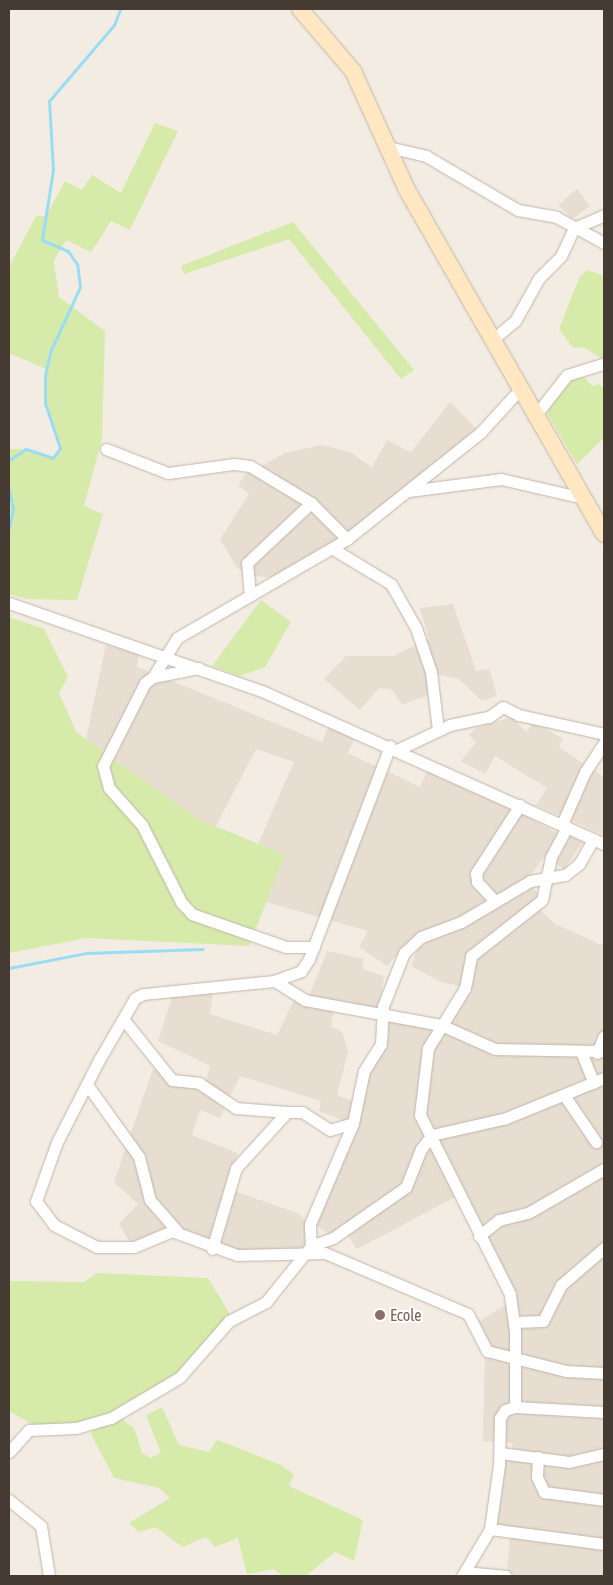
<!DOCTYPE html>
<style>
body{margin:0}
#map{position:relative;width:613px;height:1585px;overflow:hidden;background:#f3ece3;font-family:"Asap Condensed",sans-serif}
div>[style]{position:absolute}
.residential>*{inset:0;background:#e7ddd1}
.green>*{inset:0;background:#d6eaa9}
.stream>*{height:3px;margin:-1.5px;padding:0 1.5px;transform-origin:1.5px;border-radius:1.5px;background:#9bdcf4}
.roads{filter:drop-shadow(0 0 1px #c1b5a9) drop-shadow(0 0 1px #c1b5a9)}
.street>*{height:11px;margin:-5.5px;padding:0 5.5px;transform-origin:5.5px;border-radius:5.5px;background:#fff}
.secondary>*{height:16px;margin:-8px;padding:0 8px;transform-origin:8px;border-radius:8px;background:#ffe7c1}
.dots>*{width:14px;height:14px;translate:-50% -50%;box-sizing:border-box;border:2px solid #fff;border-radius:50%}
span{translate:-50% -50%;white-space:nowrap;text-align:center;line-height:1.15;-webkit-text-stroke:4px #fff;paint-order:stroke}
.education-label{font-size:16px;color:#785e54}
.left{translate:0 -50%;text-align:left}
.frame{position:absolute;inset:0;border:10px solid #453b33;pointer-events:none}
</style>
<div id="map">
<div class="residential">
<div style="clip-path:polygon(577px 189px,590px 206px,572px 219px,558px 205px)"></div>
<div style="clip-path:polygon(450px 402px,479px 431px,346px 538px,287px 578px,247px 576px,236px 566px,220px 539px,249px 494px,238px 486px,245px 475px,285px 453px,321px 445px,350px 452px,372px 467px,387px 440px,411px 452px)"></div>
<div style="clip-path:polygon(453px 604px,476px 671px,489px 669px,497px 696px,482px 701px,459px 679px,430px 673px,430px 694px,402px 705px,392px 689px,379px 688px,360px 710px,324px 679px,346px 656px,393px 656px,429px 639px,420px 608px)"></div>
<div style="clip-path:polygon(evenodd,106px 645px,139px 651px,137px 667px,322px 742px,329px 726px,355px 736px,348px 753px,420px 787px,428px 771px,494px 799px,566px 838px,569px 835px,583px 842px,564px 869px,545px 856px,527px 880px,541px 898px,535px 905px,555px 924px,604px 946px,604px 1576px,470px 1576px,507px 1574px,510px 1532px,492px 1530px,503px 1464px,512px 1454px,512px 1443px,483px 1441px,485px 1348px,476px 1323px,513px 1301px,459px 1195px,357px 1249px,344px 1230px,332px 1236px,310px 1221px,350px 1123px,319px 1111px,321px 1101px,240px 1076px,220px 1118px,200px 1110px,192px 1135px,238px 1153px,225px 1188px,298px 1213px,309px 1224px,304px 1253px,221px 1250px,176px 1229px,131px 1245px,119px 1224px,138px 1204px,114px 1182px,153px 1069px,205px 1083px,210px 1066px,158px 1041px,175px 988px,214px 984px,210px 1014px,277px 1035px,297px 994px,308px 999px,327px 951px,364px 959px,362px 969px,384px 976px,379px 1009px,438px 1024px,463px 987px,441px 982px,411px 966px,417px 950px,410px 941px,387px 966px,359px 947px,368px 931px,266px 902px,285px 856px,258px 844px,294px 762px,256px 749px,216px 826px,198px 819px,86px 739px,106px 645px,334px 1006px,378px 1009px,376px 1046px,355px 1102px,337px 1095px,348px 1052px,342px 1031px,331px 1027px,334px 1006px)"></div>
<div style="clip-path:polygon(512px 717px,526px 732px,534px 722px,563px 739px,559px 747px,604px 777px,604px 835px,536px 805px,547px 788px,495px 756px,485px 774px,461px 761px,476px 742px,469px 735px,476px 728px)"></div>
</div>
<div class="green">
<div style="clip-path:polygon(155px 123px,178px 131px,130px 230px,111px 221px,91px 252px,66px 240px,54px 261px,59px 297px,105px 331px,102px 439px,84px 506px,103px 514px,77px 600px,27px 599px,9px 594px,9px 449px,26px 449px,53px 458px,60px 448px,45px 403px,46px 369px,9px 353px,9px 267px,36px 216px,46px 216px,65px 181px,82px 190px,92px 175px,121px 193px)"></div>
<div style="clip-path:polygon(293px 222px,414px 370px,401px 379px,289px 239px,184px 274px,181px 266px)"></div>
<div style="clip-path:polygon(588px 270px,604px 276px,604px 360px,583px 347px,573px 348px,559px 329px,580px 276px)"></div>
<div style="clip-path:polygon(577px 369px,592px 386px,600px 384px,604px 389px,604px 438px,577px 464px,548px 415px,548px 406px)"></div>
<div style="clip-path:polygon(261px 600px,291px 622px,265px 667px,240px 676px,212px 666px)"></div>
<div style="clip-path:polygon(9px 617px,44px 629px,68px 677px,59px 693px,76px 732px,198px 819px,285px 855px,249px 946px,86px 938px,9px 953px)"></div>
<div style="clip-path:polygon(97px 1273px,208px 1278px,231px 1316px,168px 1382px,115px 1414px,134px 1428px,142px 1453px,151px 1458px,161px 1453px,146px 1415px,162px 1407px,179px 1445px,209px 1452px,217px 1440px,279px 1464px,294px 1474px,289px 1486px,363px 1520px,354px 1561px,335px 1552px,306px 1576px,282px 1576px,274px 1569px,247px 1574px,238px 1538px,215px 1547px,206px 1537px,182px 1547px,156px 1527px,139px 1532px,129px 1523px,170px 1498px,159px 1488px,114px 1478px,91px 1434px,100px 1419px,85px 1425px,35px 1426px,9px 1411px,9px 1281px,84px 1282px)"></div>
</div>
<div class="stream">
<div style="left:9px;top:460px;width:20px;rotate:-33deg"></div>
<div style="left:26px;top:449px;width:28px;rotate:18deg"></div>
<div style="left:53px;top:458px;width:12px;rotate:-55deg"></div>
<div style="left:60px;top:448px;width:47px;rotate:-108.4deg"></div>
<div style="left:45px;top:403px;width:28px;rotate:-90deg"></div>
<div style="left:45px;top:375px;width:26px;rotate:-77deg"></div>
<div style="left:51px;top:350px;width:69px;rotate:-65.3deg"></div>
<div style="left:80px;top:287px;width:23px;rotate:-97deg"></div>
<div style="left:77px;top:264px;width:16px;rotate:-125deg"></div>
<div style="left:68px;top:251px;width:28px;rotate:-157deg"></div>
<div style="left:42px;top:240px;width:71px;rotate:-81.1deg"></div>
<div style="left:53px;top:170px;width:69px;rotate:-93.3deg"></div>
<div style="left:49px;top:101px;width:100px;rotate:-49.5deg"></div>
<div style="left:114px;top:25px;width:17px;rotate:-69deg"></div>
<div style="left:9px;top:490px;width:19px;rotate:78deg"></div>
<div style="left:13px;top:509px;width:19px;rotate:102deg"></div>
<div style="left:9px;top:968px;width:78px;rotate:-11deg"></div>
<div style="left:86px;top:953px;width:117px;rotate:-2deg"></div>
</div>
<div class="roads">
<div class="street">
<div style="left:388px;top:147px;width:39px;rotate:13deg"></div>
<div style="left:426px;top:156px;width:107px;rotate:30.4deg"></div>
<div style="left:518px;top:210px;width:39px;rotate:10deg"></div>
<div style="left:556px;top:217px;width:55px;rotate:28.4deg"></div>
<div style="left:492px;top:340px;width:30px;rotate:-40deg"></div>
<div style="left:515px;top:321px;width:49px;rotate:-60.8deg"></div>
<div style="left:539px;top:278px;width:31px;rotate:-45deg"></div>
<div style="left:561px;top:256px;width:31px;rotate:-65deg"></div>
<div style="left:574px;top:228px;width:33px;rotate:-23deg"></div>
<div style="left:538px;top:412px;width:47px;rotate:-51.9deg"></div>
<div style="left:567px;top:375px;width:39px;rotate:-17deg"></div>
<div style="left:106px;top:449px;width:66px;rotate:21.2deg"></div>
<div style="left:168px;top:473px;width:67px;rotate:-7.8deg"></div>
<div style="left:234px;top:464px;width:16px;rotate:7deg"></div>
<div style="left:250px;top:466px;width:71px;rotate:31.2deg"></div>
<div style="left:311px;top:503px;width:51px;rotate:45deg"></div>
<div style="left:409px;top:491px;width:93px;rotate:-7.4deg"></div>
<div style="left:501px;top:479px;width:80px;rotate:13deg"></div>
<div style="left:333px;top:549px;width:68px;rotate:31.1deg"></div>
<div style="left:391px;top:584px;width:51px;rotate:60.4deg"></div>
<div style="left:416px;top:628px;width:46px;rotate:71.2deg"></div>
<div style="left:431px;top:672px;width:58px;rotate:83.1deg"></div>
<div style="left:250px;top:596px;width:33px;rotate:-95deg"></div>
<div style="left:247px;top:563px;width:88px;rotate:-43.2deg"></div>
<div style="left:9px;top:603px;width:268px;rotate:19.2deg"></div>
<div style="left:262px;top:691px;width:375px;rotate:24.1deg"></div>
<div style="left:153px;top:677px;width:47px;rotate:-11.1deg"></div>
<div style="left:397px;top:750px;width:59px;rotate:-25.3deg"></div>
<div style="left:450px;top:725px;width:40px;rotate:-12deg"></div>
<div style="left:489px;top:717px;width:17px;rotate:-36deg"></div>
<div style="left:503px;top:707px;width:18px;rotate:27deg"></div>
<div style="left:519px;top:715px;width:87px;rotate:12.6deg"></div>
<div style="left:562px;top:824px;width:57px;rotate:-66.1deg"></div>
<div style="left:585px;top:772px;width:35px;rotate:-57deg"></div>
<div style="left:494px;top:900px;width:25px;rotate:-133deg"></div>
<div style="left:477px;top:882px;width:9px;rotate:-96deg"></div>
<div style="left:476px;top:873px;width:81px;rotate:-57.1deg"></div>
<div style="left:314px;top:947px;width:28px;rotate:180deg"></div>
<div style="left:286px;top:947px;width:100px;rotate:-160.7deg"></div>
<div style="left:192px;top:914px;width:16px;rotate:-133deg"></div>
<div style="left:181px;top:902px;width:86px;rotate:-116.9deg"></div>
<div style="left:142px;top:825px;width:50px;rotate:-131.7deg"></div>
<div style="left:109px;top:788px;width:23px;rotate:-105deg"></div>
<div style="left:103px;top:766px;width:93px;rotate:-63.2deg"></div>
<div style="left:145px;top:683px;width:10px;rotate:-37deg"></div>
<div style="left:153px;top:677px;width:46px;rotate:-58.4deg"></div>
<div style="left:177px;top:638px;width:197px;rotate:-30.2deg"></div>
<div style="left:347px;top:539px;width:170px;rotate:-38.6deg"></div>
<div style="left:480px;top:433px;width:62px;rotate:-47.6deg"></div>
<div style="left:274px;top:981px;width:29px;rotate:-20deg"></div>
<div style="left:301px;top:971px;width:14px;rotate:-56deg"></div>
<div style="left:309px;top:959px;width:228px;rotate:-69.2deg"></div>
<div style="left:124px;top:1020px;width:77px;rotate:51.3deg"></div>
<div style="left:172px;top:1080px;width:27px;rotate:6deg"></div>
<div style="left:199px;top:1083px;width:45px;rotate:34deg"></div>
<div style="left:236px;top:1108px;width:51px;rotate:4.5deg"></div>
<div style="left:604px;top:1051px;width:109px;rotate:-178.9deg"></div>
<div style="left:495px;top:1049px;width:59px;rotate:-156deg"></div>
<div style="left:441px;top:1025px;width:138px;rotate:-169.6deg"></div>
<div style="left:305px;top:1000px;width:36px;rotate:-148deg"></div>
<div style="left:274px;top:981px;width:132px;rotate:174.3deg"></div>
<div style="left:143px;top:994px;width:9px;rotate:153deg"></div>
<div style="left:135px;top:998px;width:72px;rotate:120.1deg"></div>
<div style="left:99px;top:1060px;width:92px;rotate:117.1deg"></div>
<div style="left:57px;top:1142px;width:63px;rotate:109.6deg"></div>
<div style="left:36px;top:1201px;width:30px;rotate:53deg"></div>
<div style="left:54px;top:1225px;width:48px;rotate:27.1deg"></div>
<div style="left:97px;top:1247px;width:37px"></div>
<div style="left:134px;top:1247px;width:41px;rotate:-22.8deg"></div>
<div style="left:172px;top:1231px;width:69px;rotate:20.3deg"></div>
<div style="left:237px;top:1255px;width:88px;rotate:-1.3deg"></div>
<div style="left:325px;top:1253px;width:155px;rotate:23.1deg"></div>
<div style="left:468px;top:1314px;width:42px;rotate:62.8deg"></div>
<div style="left:487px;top:1351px;width:81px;rotate:14.2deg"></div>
<div style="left:566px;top:1371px;width:38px;rotate:3deg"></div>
<div style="left:597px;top:1053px;width:18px;rotate:-68deg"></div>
<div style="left:582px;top:1054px;width:31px;rotate:68deg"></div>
<div style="left:88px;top:1086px;width:87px;rotate:54.3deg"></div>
<div style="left:139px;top:1157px;width:44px;rotate:75.7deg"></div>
<div style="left:150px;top:1200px;width:41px;rotate:48.9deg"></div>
<div style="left:564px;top:1095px;width:57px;rotate:55.8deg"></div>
<div style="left:479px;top:1236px;width:26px;rotate:-39deg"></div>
<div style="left:499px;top:1220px;width:30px;rotate:-14deg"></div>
<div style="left:528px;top:1213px;width:88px;rotate:-30.1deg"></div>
<div style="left:311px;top:1246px;width:22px;rotate:-93deg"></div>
<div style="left:310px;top:1224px;width:110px;rotate:-66.9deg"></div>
<div style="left:353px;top:1123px;width:53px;rotate:-78.1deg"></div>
<div style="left:364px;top:1071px;width:32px;rotate:-58deg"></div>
<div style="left:381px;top:1044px;width:38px;rotate:-87deg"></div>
<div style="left:383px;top:1006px;width:57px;rotate:-68.4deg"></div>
<div style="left:404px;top:953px;width:23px;rotate:-43deg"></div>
<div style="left:421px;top:937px;width:43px;rotate:-20.6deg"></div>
<div style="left:461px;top:922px;width:80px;rotate:-30.7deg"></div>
<div style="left:530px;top:881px;width:36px;rotate:-10deg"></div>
<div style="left:565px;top:875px;width:18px;rotate:-38deg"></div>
<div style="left:579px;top:864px;width:28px;rotate:-60deg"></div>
<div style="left:212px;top:1249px;width:84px;rotate:-73.5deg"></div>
<div style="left:236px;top:1168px;width:76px;rotate:-47.7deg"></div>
<div style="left:287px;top:1112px;width:15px"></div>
<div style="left:302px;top:1112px;width:33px;rotate:33deg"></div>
<div style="left:330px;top:1130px;width:24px;rotate:-17deg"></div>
<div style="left:514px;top:1322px;width:29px;rotate:-2deg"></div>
<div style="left:543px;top:1321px;width:40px;rotate:-63.4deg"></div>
<div style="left:561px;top:1285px;width:57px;rotate:-40.7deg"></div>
<div style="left:515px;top:1407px;width:89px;rotate:3.2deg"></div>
<div style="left:9px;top:1452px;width:30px;rotate:-48deg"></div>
<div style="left:29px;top:1430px;width:47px;rotate:-2.4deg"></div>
<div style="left:76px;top:1428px;width:36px;rotate:-16deg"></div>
<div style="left:111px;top:1418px;width:80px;rotate:-30.7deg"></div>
<div style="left:180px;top:1377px;width:74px;rotate:-48.8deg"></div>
<div style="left:229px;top:1321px;width:42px;rotate:-27.2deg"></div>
<div style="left:266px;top:1302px;width:72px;rotate:-51.2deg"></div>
<div style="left:311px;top:1246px;width:23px;rotate:-20deg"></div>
<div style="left:333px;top:1238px;width:89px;rotate:-34.9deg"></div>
<div style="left:406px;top:1187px;width:41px;rotate:-68.5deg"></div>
<div style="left:421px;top:1149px;width:18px;rotate:-52deg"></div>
<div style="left:432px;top:1135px;width:76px;rotate:-12.9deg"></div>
<div style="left:506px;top:1118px;width:106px;rotate:-22.2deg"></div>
<div style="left:500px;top:1453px;width:70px;rotate:7.4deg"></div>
<div style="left:569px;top:1462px;width:36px;rotate:-13deg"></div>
<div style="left:538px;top:1457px;width:20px;rotate:93deg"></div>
<div style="left:537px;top:1477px;width:17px;rotate:65deg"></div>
<div style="left:544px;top:1492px;width:61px;rotate:7.6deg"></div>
<div style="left:9px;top:1500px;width:41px;rotate:39.1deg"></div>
<div style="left:41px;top:1526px;width:51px;rotate:80.9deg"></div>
<div style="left:490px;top:1529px;width:115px;rotate:7.5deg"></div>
<div style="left:465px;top:1572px;width:41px;rotate:5.6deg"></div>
<div style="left:462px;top:1576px;width:55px;rotate:-59.2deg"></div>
<div style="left:490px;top:1529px;width:65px;rotate:-82deg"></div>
<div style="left:499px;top:1465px;width:47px;rotate:-88.8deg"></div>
<div style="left:500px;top:1418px;width:9px;rotate:-58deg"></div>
<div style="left:505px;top:1410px;width:10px;rotate:-17deg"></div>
<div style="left:515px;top:1407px;width:76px;rotate:-90deg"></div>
<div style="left:515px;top:1331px;width:37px;rotate:-98deg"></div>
<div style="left:510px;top:1294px;width:200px;rotate:-116.7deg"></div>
<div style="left:420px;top:1115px;width:67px;rotate:-83.2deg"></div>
<div style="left:428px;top:1048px;width:70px;rotate:-58.3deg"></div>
<div style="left:465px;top:988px;width:33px;rotate:-79deg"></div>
<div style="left:471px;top:956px;width:90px;rotate:-38.3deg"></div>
<div style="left:542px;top:900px;width:44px;rotate:-78.2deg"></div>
<div style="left:551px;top:857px;width:34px;rotate:-62deg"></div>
</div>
<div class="secondary">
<div style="left:300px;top:9px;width:82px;rotate:49.5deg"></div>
<div style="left:353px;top:71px;width:131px;rotate:65.6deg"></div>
<div style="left:407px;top:190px;width:396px;rotate:60.2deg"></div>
</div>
</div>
<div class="dots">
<div style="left:380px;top:1315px;background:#8d6e63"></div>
</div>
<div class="education-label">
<span class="left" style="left:390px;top:1315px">Ecole</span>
</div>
<div class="frame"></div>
</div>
